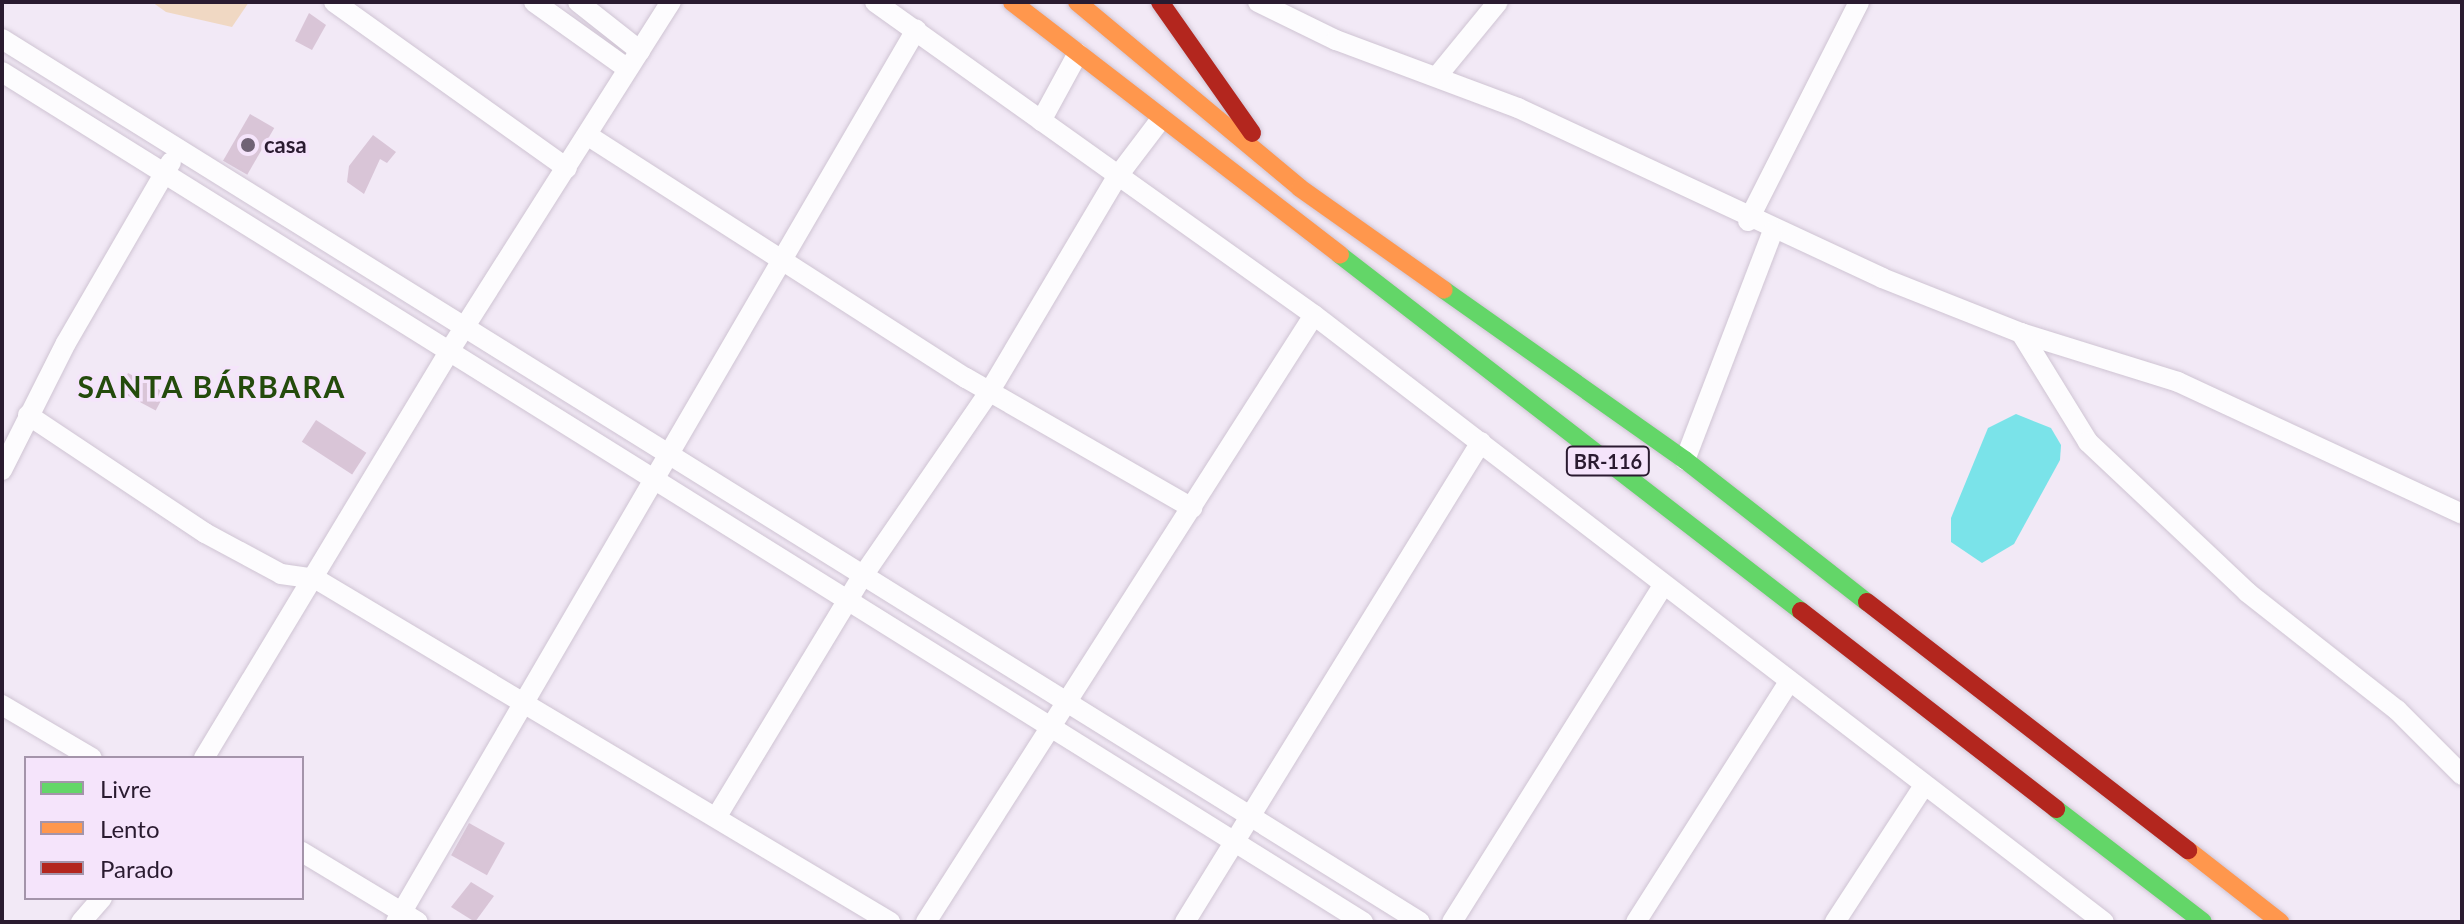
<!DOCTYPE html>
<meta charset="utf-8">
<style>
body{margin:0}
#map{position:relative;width:2464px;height:924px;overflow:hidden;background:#f2e9f6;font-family:Lato,sans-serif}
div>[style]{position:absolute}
.green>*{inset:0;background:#f0d8c3}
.water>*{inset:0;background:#7ae3e9}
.building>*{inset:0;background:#d9c5d7;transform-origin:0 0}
.roads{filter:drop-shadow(0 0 2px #cfc4d3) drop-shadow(0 0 2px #cfc4d3)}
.street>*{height:20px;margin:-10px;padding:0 10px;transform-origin:10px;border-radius:10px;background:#fdfcfe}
.fast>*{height:18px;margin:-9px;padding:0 9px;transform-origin:9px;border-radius:9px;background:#63d668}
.slow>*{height:18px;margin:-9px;padding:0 9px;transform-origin:9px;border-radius:9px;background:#ff974d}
.jam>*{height:18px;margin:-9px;padding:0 9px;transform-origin:9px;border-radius:9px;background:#b3261e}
.dots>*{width:22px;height:22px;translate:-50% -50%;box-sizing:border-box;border:4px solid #f5e4fb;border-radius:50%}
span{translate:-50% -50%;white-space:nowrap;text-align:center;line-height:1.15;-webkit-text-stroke:7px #f5e4fb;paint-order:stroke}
.shield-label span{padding:2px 6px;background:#f5e4fb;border:2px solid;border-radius:6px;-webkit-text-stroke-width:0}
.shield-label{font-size:20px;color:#2a1b30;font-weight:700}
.poi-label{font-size:22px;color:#2a1b30;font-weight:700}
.left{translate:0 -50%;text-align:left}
.district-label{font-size:30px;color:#244b0c;font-weight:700;letter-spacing:2px}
.frame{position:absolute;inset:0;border:4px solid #2a1b30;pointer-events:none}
.legend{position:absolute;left:24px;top:756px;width:280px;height:144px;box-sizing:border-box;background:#f5e4fb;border:2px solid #a494aa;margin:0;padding:10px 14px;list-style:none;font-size:24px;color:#2a1b30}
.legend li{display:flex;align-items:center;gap:16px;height:40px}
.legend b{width:40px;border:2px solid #a494aa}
</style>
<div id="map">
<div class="green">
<div style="clip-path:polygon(152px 2px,249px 2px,232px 27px,166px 12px)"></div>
</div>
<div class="water">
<div style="clip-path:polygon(2016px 414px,2051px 428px,2061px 445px,2060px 460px,2014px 544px,1982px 563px,1951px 542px,1951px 518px,1988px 428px)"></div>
</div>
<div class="building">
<div style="clip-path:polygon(309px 13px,326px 25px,312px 50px,295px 41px)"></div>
<div style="left:250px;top:114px;width:28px;height:54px;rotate:30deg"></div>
<div style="clip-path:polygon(373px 135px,396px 152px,387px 163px,380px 159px,364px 194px,347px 182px,349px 166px)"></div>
<div style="left:128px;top:373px;width:42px;height:20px;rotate:28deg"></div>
<div style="left:316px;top:420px;width:60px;height:26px;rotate:33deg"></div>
<div style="left:469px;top:823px;width:41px;height:37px;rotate:29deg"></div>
<div style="clip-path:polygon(471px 882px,494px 896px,475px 922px,451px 907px)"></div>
</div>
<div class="roads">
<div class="street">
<div style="left:334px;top:2px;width:286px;rotate:35.5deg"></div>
<div style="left:534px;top:2px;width:115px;rotate:35.5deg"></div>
<div style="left:578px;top:2px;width:79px;rotate:38.3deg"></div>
<div style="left:875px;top:2px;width:539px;rotate:35.49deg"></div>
<div style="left:1314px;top:315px;width:996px;rotate:37.54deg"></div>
<div style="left:1258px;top:2px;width:87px;rotate:26deg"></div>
<div style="left:1336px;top:40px;width:194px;rotate:20.5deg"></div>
<div style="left:1518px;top:108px;width:402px;rotate:25deg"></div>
<div style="left:1882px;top:278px;width:149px;rotate:21.6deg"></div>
<div style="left:2021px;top:333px;width:164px;rotate:17.3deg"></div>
<div style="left:2178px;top:382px;width:313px;rotate:24.9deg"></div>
<div style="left:2px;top:39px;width:1670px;rotate:31.91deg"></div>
<div style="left:2px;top:72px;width:1605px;rotate:31.99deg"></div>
<div style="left:1438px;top:75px;width:94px;rotate:-50.6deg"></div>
<div style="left:1041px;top:121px;width:77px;rotate:-61.4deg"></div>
<div style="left:587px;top:135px;width:450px;rotate:32.7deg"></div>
<div style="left:966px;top:378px;width:261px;rotate:29.9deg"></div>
<div style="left:1748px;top:221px;width:246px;rotate:-63.1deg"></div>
<div style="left:2021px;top:333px;width:128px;rotate:58.4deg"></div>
<div style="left:2088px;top:442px;width:219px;rotate:43.3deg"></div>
<div style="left:2247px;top:592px;width:191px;rotate:38.2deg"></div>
<div style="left:2397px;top:710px;width:92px;rotate:45deg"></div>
<div style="left:28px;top:415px;width:213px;rotate:33.7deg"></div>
<div style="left:205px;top:533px;width:86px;rotate:28.3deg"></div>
<div style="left:281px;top:574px;width:35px;rotate:8deg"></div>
<div style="left:316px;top:579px;width:669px;rotate:30.86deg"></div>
<div style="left:1685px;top:460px;width:245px;rotate:-69deg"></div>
<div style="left:2px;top:470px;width:142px;rotate:-63.3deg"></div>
<div style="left:66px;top:343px;width:209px;rotate:-59.9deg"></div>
<div style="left:2px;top:705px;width:104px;rotate:30.5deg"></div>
<div style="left:204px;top:758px;width:473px;rotate:-58.9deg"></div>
<div style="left:448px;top:353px;width:416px;rotate:-57.6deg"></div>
<div style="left:717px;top:816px;width:280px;rotate:-58.8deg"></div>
<div style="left:862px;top:577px;width:228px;rotate:-55.5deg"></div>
<div style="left:991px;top:389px;width:247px;rotate:-59.3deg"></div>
<div style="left:1117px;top:177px;width:73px;rotate:-52.8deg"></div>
<div style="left:302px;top:852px;width:135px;rotate:31.1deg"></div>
<div style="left:81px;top:922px;width:32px;rotate:-49deg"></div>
<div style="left:396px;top:922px;width:1033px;rotate:-59.76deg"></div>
<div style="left:926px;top:922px;width:720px;rotate:-57.41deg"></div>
<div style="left:1185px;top:922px;width:564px;rotate:-58.34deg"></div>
<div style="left:1452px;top:922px;width:398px;rotate:-57.9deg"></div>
<div style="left:1636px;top:922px;width:283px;rotate:-57.5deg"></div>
<div style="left:1835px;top:922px;width:161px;rotate:-56.9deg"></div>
</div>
<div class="fast">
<div style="left:1340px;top:255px;width:582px;rotate:37.68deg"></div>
<div style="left:1444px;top:290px;width:295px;rotate:35.2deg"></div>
<div style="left:1685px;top:460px;width:231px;rotate:38deg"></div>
<div style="left:2056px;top:809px;width:185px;rotate:37.5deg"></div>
</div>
<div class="slow">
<div style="left:1012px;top:2px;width:414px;rotate:37.6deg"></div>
<div style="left:1077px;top:2px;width:290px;rotate:39.8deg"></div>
<div style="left:1300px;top:188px;width:176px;rotate:35.3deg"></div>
<div style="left:2188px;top:850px;width:117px;rotate:38deg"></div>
</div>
<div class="jam">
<div style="left:1160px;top:2px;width:160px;rotate:54.9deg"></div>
<div style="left:1867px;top:602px;width:406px;rotate:37.7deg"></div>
<div style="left:1801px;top:611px;width:323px;rotate:37.8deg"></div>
</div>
</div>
<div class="dots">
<div style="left:248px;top:145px;background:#706375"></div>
</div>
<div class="shield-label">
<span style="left:1608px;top:461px">BR-116</span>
</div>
<div class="poi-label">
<span class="left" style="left:264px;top:145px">casa</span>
</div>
<div class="district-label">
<span style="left:212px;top:386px">SANTA BÁRBARA</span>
</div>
<div class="frame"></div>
<ul class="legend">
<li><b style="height:10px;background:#63d668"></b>Livre</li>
<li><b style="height:10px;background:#ff974d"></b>Lento</li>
<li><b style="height:10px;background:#b3261e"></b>Parado</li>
</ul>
</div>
